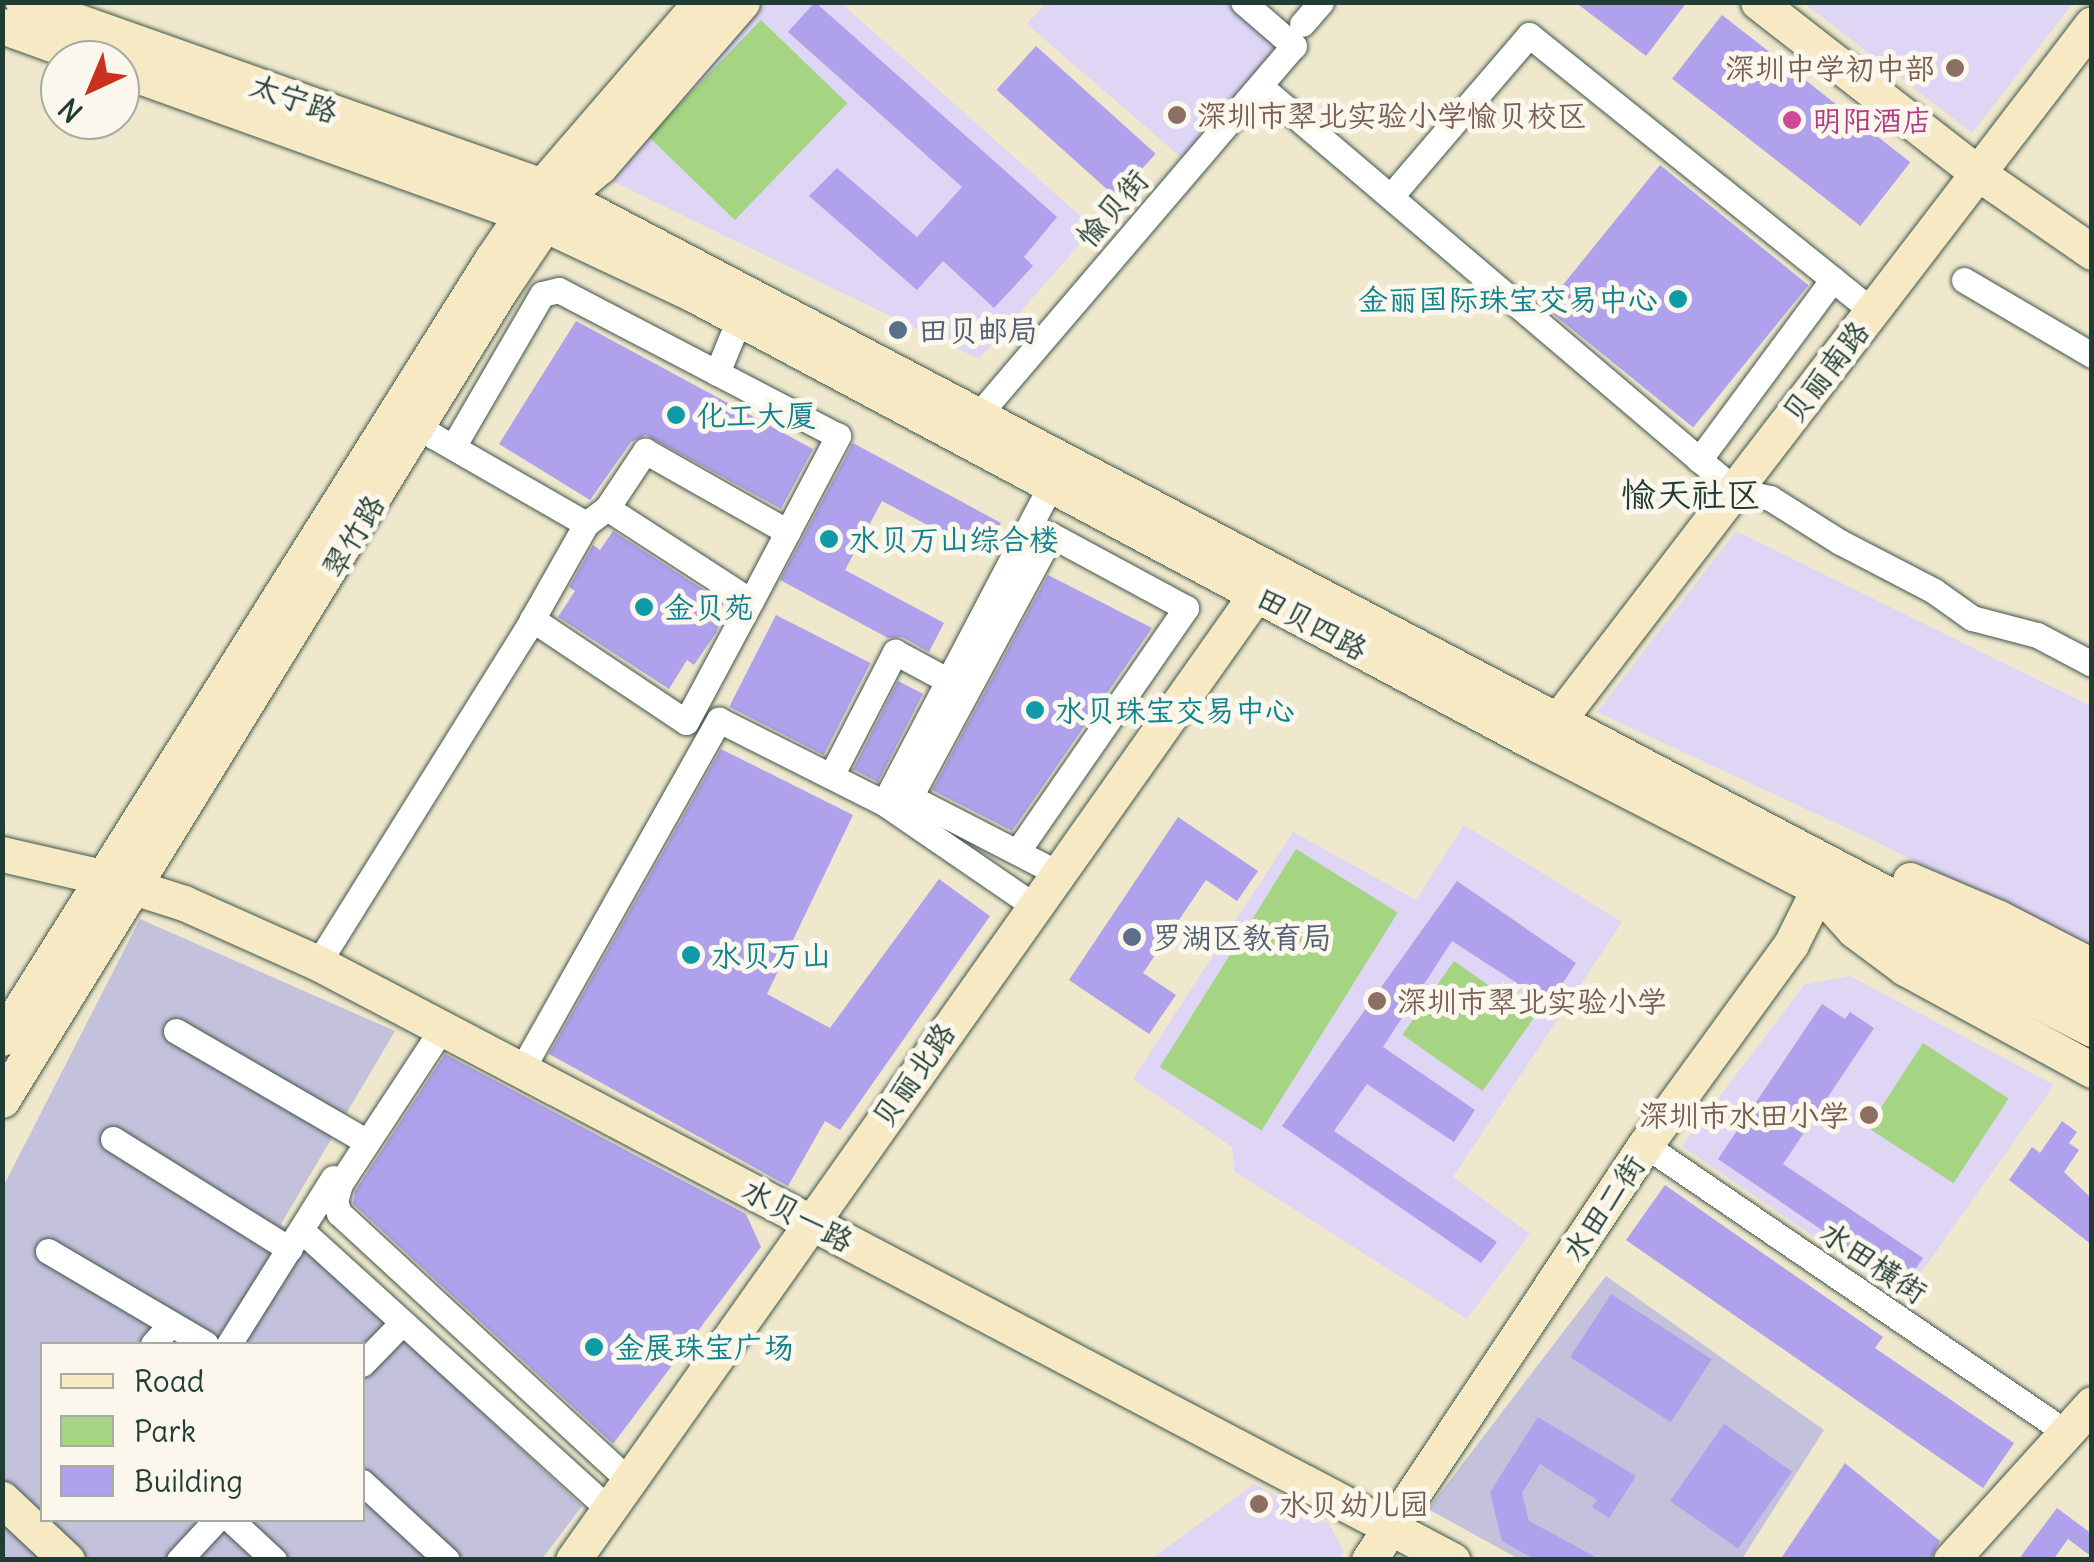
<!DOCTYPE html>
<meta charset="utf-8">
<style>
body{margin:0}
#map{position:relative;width:2094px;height:1562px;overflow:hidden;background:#efe8cd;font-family:Delius,"LXGW WenKai TC",sans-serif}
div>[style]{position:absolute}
.built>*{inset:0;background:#dfd5f5}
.industrial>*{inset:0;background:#c3c1db}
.green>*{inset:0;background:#a5d482;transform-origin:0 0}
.building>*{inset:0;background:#afa1eb;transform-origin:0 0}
.roads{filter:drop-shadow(0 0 2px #3e574b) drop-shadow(0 0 2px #3e574b)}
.street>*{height:25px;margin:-12.5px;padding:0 12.5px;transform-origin:12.5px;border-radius:12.5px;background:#fff}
.secondary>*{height:35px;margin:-17.5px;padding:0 17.5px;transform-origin:17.5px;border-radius:17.5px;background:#f7e9c3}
.dots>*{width:28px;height:28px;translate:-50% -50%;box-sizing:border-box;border:5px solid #fbf7ec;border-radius:50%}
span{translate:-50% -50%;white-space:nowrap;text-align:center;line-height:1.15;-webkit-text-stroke:10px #fbf7ec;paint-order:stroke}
.education-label{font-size:30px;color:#785e54}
.right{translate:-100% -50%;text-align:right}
.left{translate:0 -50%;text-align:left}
.street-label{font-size:30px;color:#1f3d34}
.hotel-label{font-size:30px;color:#b23c85}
.culture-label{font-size:30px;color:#0d838f}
.service-label{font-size:30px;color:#4e5e75}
.quarter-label{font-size:35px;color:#1f3d34}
.frame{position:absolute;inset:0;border:5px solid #1f3d34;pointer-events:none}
.legend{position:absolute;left:40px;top:1342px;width:325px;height:180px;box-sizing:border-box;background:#fbf7ec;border:2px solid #a3ada2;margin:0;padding:12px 18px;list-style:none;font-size:30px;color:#1f3d34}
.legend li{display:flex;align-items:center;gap:20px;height:50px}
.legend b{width:50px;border:2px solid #a3ada2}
.north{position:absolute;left:40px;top:40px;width:100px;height:100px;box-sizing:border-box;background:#fbf7ec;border:2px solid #a3ada2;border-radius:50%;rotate:224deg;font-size:28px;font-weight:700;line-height:40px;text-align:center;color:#1f3d34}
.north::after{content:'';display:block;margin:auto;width:35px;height:45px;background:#c8321e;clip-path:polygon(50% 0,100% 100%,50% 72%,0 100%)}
</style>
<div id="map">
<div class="built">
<div style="clip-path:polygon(765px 3px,841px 3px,1094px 228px,979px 359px,608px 179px)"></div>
<div style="clip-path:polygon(1046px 3px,1227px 3px,1281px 49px,1184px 160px,1027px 24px)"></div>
<div style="clip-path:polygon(1804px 3px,2073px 3px,1972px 133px)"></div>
<div style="clip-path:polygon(1736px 531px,2091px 706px,2091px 950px,1879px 843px,1597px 712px)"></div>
<div style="clip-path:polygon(1464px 825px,1622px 922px,1453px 1177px,1530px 1234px,1467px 1319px,1234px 1171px,1232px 1147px,1133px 1079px,1293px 832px,1416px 900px)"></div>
<div style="clip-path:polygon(1850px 976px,2054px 1085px,1903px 1298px,1682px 1146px,1804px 985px)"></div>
<div style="clip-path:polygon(1254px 1484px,1329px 1524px,1344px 1552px,1338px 1559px,1151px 1559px)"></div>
</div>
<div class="industrial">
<div style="clip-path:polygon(evenodd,140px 919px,395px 1031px,281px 1224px,582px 1506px,542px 1559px,3px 1559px,2px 1189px,140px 919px,42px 1344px,362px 1344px,362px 1520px,42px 1520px,42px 1344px)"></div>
<div style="clip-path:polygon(1606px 1276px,1824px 1430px,1742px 1559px,1519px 1559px,1428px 1509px)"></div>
</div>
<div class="green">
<div style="left:761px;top:20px;width:120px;height:162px;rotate:44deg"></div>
<div style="left:1296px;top:849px;width:120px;height:257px;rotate:32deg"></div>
<div style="left:1454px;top:961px;width:98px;height:90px;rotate:35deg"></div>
<div style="left:1923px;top:1043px;width:102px;height:101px;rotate:33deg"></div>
</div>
<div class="building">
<div style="clip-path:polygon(815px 2px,1057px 217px,1024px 257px,1033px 266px,994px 308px,943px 261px,917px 290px,809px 196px,837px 168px,917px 237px,962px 187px,788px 32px)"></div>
<div style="clip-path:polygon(1575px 2px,1687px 2px,1646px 56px)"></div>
<div style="left:1722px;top:15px;width:239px;height:81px;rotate:38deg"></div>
<div style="left:1036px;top:46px;width:161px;height:59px;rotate:42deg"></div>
<div style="left:1660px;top:165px;width:191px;height:183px;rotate:39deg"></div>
<div style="clip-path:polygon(576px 321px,813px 449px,781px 509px,646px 435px,631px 442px,590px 500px,499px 444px)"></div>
<div style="clip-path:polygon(853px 443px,1001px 523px,984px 555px,882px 501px,845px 570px,944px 623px,929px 652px,902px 637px,888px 638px,780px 580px)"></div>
<div style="clip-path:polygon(613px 531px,724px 603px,713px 620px,719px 625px,716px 633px,694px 665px,687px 660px,669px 689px,558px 617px,575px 591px,569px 587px,593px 545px,600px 550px)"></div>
<div style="clip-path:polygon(1048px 575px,1152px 628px,1012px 831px,932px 790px)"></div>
<div style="left:776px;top:615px;width:106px;height:103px;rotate:27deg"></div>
<div style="left:898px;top:681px;width:28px;height:99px;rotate:27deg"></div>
<div style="clip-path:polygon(721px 749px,853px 815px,767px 994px,830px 1028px,939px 879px,990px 916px,840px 1130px,825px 1121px,788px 1186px,549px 1054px)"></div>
<div style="clip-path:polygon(1178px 817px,1258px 871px,1237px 901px,1206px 880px,1143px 973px,1176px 995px,1149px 1034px,1069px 980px)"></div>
<div style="clip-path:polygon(1457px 881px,1576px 963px,1549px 1004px,1452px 941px,1383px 1047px,1475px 1110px,1454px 1142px,1367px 1084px,1334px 1131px,1497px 1242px,1481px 1263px,1282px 1126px)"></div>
<div style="clip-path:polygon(1822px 1004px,1845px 1019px,1850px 1012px,1874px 1028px,1783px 1164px,1923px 1258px,1904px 1286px,1718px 1159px)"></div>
<div style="clip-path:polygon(445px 1054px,746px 1214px,761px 1247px,613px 1444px,353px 1204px,355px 1191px)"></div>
<div style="clip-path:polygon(2062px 1121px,2077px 1132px,2069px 1143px,2079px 1150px,2064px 1172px,2092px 1199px,2092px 1245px,2009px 1180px,2032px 1147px,2040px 1153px)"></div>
<div style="clip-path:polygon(1665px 1185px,1883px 1337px,1875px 1348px,2014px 1443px,1983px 1488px,1626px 1240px)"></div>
<div style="left:1611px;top:1294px;width:120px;height:75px;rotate:33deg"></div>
<div style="clip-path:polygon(1538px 1417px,1636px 1476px,1609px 1518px,1592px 1507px,1597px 1500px,1540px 1464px,1522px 1493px,1529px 1521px,1601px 1560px,1536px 1560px,1502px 1541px,1490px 1492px)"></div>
<div style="left:1724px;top:1424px;width:83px;height:94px;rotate:35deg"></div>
<div style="clip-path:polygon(1845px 1463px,1940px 1541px,1930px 1560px,1780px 1560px)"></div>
<div style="clip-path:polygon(2057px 1508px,2092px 1534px,2092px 1557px,2068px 1539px,2053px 1560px,2018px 1560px)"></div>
</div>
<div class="roads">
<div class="street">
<div style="left:1302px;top:24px;width:29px;rotate:-49deg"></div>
<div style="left:1260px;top:86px;width:624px;rotate:40.38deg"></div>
<div style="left:1735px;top:490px;width:36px;rotate:13deg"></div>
<div style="left:1770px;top:498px;width:83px;rotate:32.2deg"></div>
<div style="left:1840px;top:542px;width:106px;rotate:27.5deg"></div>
<div style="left:1934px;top:591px;width:47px;rotate:35.4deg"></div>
<div style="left:1972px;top:618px;width:67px;rotate:14.7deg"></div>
<div style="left:2037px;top:635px;width:62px;rotate:27.8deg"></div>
<div style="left:1391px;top:196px;width:212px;rotate:-49.4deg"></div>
<div style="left:1529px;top:35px;width:440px;rotate:38.8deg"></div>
<div style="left:1964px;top:280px;width:148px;rotate:30.4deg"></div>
<div style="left:717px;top:373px;width:58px;rotate:-67.8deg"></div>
<div style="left:980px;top:413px;width:483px;rotate:-49.5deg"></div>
<div style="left:1294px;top:46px;width:67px;rotate:-139.2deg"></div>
<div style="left:419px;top:428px;width:18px;rotate:29deg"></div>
<div style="left:435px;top:437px;width:174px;rotate:29.9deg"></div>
<div style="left:586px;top:524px;width:26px;rotate:-37deg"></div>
<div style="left:607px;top:508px;width:171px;rotate:32.9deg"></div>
<div style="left:751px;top:601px;width:187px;rotate:-62.2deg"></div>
<div style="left:838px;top:436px;width:315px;rotate:-152.4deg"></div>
<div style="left:559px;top:290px;width:17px;rotate:167deg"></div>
<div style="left:542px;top:294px;width:177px;rotate:120.2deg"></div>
<div style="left:1699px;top:460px;width:225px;rotate:-53.5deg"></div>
<div style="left:607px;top:508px;width:69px;rotate:-56.3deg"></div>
<div style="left:645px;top:451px;width:164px;rotate:29.5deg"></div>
<div style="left:532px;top:619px;width:185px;rotate:33.8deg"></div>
<div style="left:686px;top:722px;width:137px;rotate:-61.8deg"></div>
<div style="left:831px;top:776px;width:140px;rotate:-62.7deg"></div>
<div style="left:895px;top:652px;width:59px;rotate:28.3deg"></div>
<div style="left:884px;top:803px;width:361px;rotate:-62.3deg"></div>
<div style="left:1017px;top:852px;width:297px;rotate:-55.3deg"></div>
<div style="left:1186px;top:608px;width:153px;rotate:-151.6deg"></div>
<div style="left:1051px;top:535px;width:298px;rotate:118.3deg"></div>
<div style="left:910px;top:797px;width:165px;rotate:27.3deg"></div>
<div style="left:318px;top:963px;width:390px;rotate:-58deg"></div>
<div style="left:525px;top:632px;width:124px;rotate:-60.5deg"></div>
<div style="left:443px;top:1027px;width:188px;rotate:123.3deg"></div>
<div style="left:340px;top:1184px;width:18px;rotate:106deg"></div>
<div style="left:335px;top:1201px;width:13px;rotate:72deg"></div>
<div style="left:339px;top:1213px;width:395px;rotate:42.7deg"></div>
<div style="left:176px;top:1031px;width:211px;rotate:30.1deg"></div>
<div style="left:522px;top:1069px;width:401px;rotate:-60.6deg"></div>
<div style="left:719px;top:720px;width:185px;rotate:26.7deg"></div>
<div style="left:884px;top:803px;width:181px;rotate:34.4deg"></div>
<div style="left:113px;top:1139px;width:208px;rotate:32deg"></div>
<div style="left:1645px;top:1145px;width:511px;rotate:34.31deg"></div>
<div style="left:301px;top:1230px;width:416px;rotate:42.2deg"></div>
<div style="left:48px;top:1251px;width:183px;rotate:30.5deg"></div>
<div style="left:153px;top:1344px;width:27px;rotate:-48deg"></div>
<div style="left:229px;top:1344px;width:196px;rotate:-57.9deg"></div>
<div style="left:362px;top:1364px;width:57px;rotate:-45.7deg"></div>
<div style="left:362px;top:1482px;width:115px;rotate:42.5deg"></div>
<div style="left:231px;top:1520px;width:59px;rotate:42.9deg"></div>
<div style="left:179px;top:1560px;width:54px;rotate:-47.2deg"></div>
</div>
<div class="secondary">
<div style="left:23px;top:2px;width:551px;rotate:19.52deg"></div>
<div style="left:542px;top:186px;width:1752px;rotate:27.76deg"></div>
<div style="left:1758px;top:2px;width:279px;rotate:37.9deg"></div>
<div style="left:1978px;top:173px;width:139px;rotate:34.7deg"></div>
<div style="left:2px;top:26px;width:100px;rotate:19.9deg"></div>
<div style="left:120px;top:69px;width:428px;rotate:19.8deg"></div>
<div style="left:523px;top:214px;width:186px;rotate:25.2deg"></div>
<div style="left:691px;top:293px;width:961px;rotate:28.06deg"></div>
<div style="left:1539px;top:745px;width:622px;rotate:27.18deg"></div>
<div style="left:1558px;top:720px;width:877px;rotate:-52.5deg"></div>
<div style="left:2px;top:854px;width:103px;rotate:13deg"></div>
<div style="left:102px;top:877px;width:86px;rotate:17.6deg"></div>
<div style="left:184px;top:903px;width:147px;rotate:24.1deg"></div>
<div style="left:318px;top:963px;width:1282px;rotate:27.76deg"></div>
<div style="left:1910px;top:880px;width:97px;rotate:23.1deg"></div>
<div style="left:1999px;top:918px;width:105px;rotate:27.3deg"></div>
<div style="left:2px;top:1038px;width:920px;rotate:-57.83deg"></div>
<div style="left:492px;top:259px;width:88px;rotate:-55.6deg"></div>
<div style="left:542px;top:186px;width:243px;rotate:-49.2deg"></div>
<div style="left:2px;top:1100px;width:952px;rotate:-58.4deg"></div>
<div style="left:501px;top:289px;width:111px;rotate:-56deg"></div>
<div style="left:563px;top:197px;width:48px;rotate:-40deg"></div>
<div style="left:600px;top:166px;width:217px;rotate:-49.1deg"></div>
<div style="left:2px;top:1499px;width:89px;rotate:43.2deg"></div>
<div style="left:573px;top:1560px;width:1184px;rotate:-54.73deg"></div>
<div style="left:1369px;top:1560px;width:498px;rotate:-56.4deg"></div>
<div style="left:1645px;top:1145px;width:248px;rotate:-54deg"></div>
<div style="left:1791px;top:944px;width:60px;rotate:-63.4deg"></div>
<div style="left:1818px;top:890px;width:54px;rotate:48deg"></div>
<div style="left:1854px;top:930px;width:64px;rotate:36.7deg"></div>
<div style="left:1905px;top:968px;width:213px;rotate:28.6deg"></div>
<div style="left:1951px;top:1560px;width:210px;rotate:-47.9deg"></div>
</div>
</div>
<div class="dots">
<div style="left:1955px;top:68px;background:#8d6e63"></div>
<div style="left:1177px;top:115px;background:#8d6e63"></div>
<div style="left:1792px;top:120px;background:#d1479c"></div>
<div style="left:1678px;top:299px;background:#0f9aa8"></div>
<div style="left:898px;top:330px;background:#5c6f8a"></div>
<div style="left:676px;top:415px;background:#0f9aa8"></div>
<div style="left:829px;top:539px;background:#0f9aa8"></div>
<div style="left:644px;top:607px;background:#0f9aa8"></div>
<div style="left:1035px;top:710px;background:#0f9aa8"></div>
<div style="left:1132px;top:937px;background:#5c6f8a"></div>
<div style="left:691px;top:955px;background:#0f9aa8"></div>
<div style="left:1377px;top:1001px;background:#8d6e63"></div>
<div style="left:1869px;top:1115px;background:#8d6e63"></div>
<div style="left:594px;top:1347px;background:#0f9aa8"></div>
<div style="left:1259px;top:1504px;background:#8d6e63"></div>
</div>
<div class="education-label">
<span class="right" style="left:1935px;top:68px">深圳中学初中部</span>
<span class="left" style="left:1197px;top:115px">深圳市翠北实验小学愉贝校区</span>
<span class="left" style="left:1397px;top:1001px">深圳市翠北实验小学</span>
<span class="right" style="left:1849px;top:1115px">深圳市水田小学</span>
<span class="left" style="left:1279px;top:1504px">水贝幼儿园</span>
</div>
<div class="street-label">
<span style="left:294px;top:98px;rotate:19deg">太宁路</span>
<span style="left:1112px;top:208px;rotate:-49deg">愉贝街</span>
<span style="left:1825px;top:372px;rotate:-52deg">贝丽南路</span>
<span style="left:353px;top:536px;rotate:-59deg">翠竹路</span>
<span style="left:1312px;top:623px;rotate:28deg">田贝四路</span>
<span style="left:913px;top:1075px;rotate:-55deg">贝丽北路</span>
<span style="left:1603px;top:1208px;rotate:-56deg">水田二街</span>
<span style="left:798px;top:1215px;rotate:28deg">水贝一路</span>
<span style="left:1874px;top:1262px;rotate:34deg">水田横街</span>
</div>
<div class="hotel-label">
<span class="left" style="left:1812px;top:120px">明阳酒店</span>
</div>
<div class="culture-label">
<span class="right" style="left:1658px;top:299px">金丽国际珠宝交易中心</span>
<span class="left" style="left:696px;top:415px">化工大厦</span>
<span class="left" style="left:849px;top:539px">水贝万山综合楼</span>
<span class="left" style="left:664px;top:607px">金贝苑</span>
<span class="left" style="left:1055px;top:710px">水贝珠宝交易中心</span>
<span class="left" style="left:711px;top:955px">水贝万山</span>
<span class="left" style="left:614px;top:1347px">金展珠宝广场</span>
</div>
<div class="service-label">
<span class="left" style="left:918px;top:330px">田贝邮局</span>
<span class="left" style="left:1152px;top:937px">罗湖区教育局</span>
</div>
<div class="quarter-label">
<span style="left:1691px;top:494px">愉天社区</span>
</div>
<div class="frame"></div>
<ul class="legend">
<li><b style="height:12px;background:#f7e9c3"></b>Road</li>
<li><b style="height:28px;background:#a5d482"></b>Park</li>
<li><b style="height:28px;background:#afa1eb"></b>Building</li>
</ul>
<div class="north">N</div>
</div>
